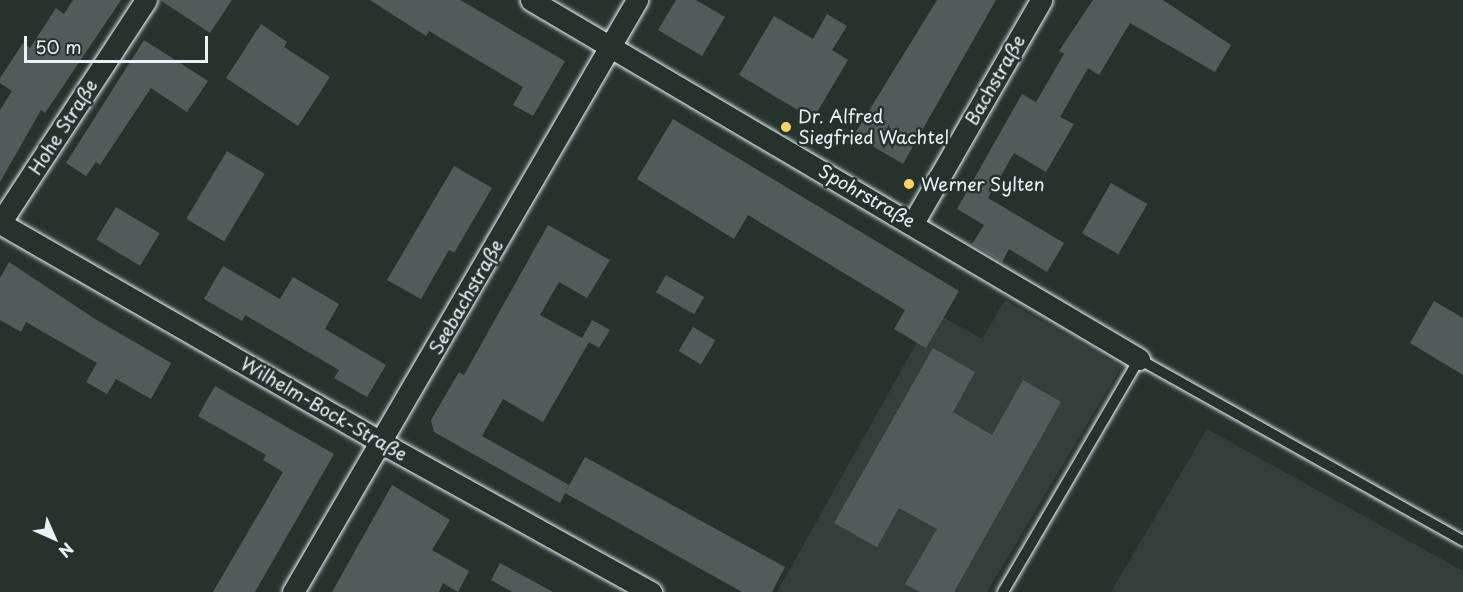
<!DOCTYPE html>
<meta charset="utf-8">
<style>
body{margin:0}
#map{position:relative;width:1463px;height:592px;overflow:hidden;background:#26332d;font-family:"Playpen Sans",sans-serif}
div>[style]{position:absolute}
.built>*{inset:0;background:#333f3a}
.building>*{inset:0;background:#505c59;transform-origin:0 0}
.roads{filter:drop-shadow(0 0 2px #e8f1f8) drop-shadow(0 0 2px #e8f1f8)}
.service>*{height:10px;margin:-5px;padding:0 5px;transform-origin:5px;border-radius:5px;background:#26332d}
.minor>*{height:21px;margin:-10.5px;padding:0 10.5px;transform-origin:10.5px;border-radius:10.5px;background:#26332d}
.dots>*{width:16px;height:16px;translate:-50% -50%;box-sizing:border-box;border:3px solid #26332d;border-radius:50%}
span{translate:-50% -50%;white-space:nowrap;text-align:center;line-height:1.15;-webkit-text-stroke:5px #26332d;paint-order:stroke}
.street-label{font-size:18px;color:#e8f1f8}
.poi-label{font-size:18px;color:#e8f1f8}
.left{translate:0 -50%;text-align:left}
.north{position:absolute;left:24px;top:508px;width:60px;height:60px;-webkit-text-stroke:4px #26332d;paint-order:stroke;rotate:135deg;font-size:16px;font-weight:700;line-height:24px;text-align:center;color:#e8f1f8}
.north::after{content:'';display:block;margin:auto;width:21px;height:27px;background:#e8f1f8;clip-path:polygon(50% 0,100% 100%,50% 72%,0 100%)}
.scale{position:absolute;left:24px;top:36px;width:184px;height:27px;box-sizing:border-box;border:3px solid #e8f1f8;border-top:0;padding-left:8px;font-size:18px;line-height:21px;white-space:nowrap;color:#e8f1f8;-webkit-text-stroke:4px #26332d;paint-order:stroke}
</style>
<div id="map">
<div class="built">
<div style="clip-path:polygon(1005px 300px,1121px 367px,987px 592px,777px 592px,934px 312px,982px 339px)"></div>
<div style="clip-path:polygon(1207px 429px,1463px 571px,1463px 592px,1111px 592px)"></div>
</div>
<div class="building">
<div style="clip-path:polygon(73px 0,121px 0,45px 113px,41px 110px,0 182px,0 110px,12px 91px,0 83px,0 78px,23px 43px,30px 48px,56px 8px,64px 14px)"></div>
<div style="clip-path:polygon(160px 0,232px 0,210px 33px)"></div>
<div style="clip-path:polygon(370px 0,460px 0,565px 61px,533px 116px,513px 105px,523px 87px,429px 31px,426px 36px)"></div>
<div style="clip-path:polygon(676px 0,696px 0,725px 17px,702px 56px,658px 30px)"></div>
<div style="clip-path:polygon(937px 0,996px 0,903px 164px,854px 135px)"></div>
<div style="clip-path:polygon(1093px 0,1163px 0,1231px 45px,1215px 72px,1130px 23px,1099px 75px,1088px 68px,1060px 117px,1074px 124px,1046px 172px,1014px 153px,988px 198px,1064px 243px,1047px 272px,1009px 249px,1002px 262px,972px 244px,984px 225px,957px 209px,1022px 94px,1036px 102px,1064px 54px,1059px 51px)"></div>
<div style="clip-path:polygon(827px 14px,847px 26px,832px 50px,848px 60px,813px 119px,739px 75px,774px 16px,813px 39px)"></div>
<div style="clip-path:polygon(261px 24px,287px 42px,284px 47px,330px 77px,298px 126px,226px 78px)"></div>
<div style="clip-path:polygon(144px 40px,208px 81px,187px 112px,151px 88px,100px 165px,96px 162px,86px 176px,66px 163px)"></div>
<div style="clip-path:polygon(673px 119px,959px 291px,926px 348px,894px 329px,905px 310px,748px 215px,734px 239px,637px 179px)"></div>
<div style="left:227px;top:151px;width:44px;height:79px;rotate:31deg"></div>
<div style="clip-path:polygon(454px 166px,492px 188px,454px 253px,449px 250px,421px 299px,387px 280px)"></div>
<div style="left:1111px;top:183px;width:42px;height:58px;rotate:30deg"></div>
<div style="left:116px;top:207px;width:51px;height:38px;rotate:31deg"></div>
<div style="clip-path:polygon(548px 225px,610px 260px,587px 298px,559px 282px,540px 315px,582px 338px,592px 320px,610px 330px,599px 348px,589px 342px,543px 422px,503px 399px,482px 436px,569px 485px,560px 503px,434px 432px,431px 420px,459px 372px,464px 375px)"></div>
<div style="clip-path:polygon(9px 262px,95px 319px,171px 363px,151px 399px,116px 379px,107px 394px,86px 382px,97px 363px,26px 322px,21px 332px,0 320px,0 278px)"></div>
<div style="clip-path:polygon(223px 266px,280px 299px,293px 277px,339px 304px,325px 329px,386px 365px,367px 397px,334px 378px,339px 370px,245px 315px,242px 321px,204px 299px)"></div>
<div style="left:666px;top:275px;width:44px;height:20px;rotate:30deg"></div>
<div style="clip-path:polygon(1434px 301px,1463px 318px,1463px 375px,1410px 343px)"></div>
<div style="left:693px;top:327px;width:26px;height:28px;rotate:31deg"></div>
<div style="clip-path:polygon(933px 348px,975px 372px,953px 412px,992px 435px,1023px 380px,1061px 402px,954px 592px,920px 592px,905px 584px,937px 529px,899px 508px,877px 547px,834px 523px)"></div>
<div style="clip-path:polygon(215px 386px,334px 454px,255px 592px,213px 592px,283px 472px,263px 460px,266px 455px,198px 416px)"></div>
<div style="clip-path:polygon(585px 457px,785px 567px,772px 592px,742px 592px,565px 493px)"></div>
<div style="clip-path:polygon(392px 485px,450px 520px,432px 550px,469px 571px,458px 592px,443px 583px,439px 592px,332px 592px)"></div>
<div style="clip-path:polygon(500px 563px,553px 592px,512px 592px,491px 580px)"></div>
</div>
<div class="roads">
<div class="service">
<div style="left:1003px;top:592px;width:270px;rotate:-59.7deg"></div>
<div style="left:1139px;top:359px;width:372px;rotate:29.3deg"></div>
</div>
<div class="minor">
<div style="left:531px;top:0;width:706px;rotate:30.56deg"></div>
<div style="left:0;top:223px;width:441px;rotate:29.9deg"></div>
<div style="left:382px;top:443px;width:308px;rotate:29deg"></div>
<div style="left:0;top:223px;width:267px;rotate:-56.8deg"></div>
<div style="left:913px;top:223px;width:257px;rotate:-60.1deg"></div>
<div style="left:293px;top:592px;width:685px;rotate:-59.84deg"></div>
</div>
</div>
<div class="dots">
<div style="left:786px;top:127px;background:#ffd166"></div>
<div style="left:909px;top:184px;background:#ffd166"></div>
</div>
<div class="street-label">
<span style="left:995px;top:80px;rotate:-60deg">Bachstraße</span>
<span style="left:63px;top:127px;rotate:-57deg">Hohe Straße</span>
<span style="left:867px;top:196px;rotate:30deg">Spohrstraße</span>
<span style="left:466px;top:297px;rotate:-60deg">Seebachstraße</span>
<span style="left:324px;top:409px;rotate:30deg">Wilhelm-Bock-Straße</span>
</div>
<div class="poi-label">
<span class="left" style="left:798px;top:127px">Dr. Alfred<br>Siegfried Wachtel</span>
<span class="left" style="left:921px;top:184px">Werner Sylten</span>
</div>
<div class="north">N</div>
<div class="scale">50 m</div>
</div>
